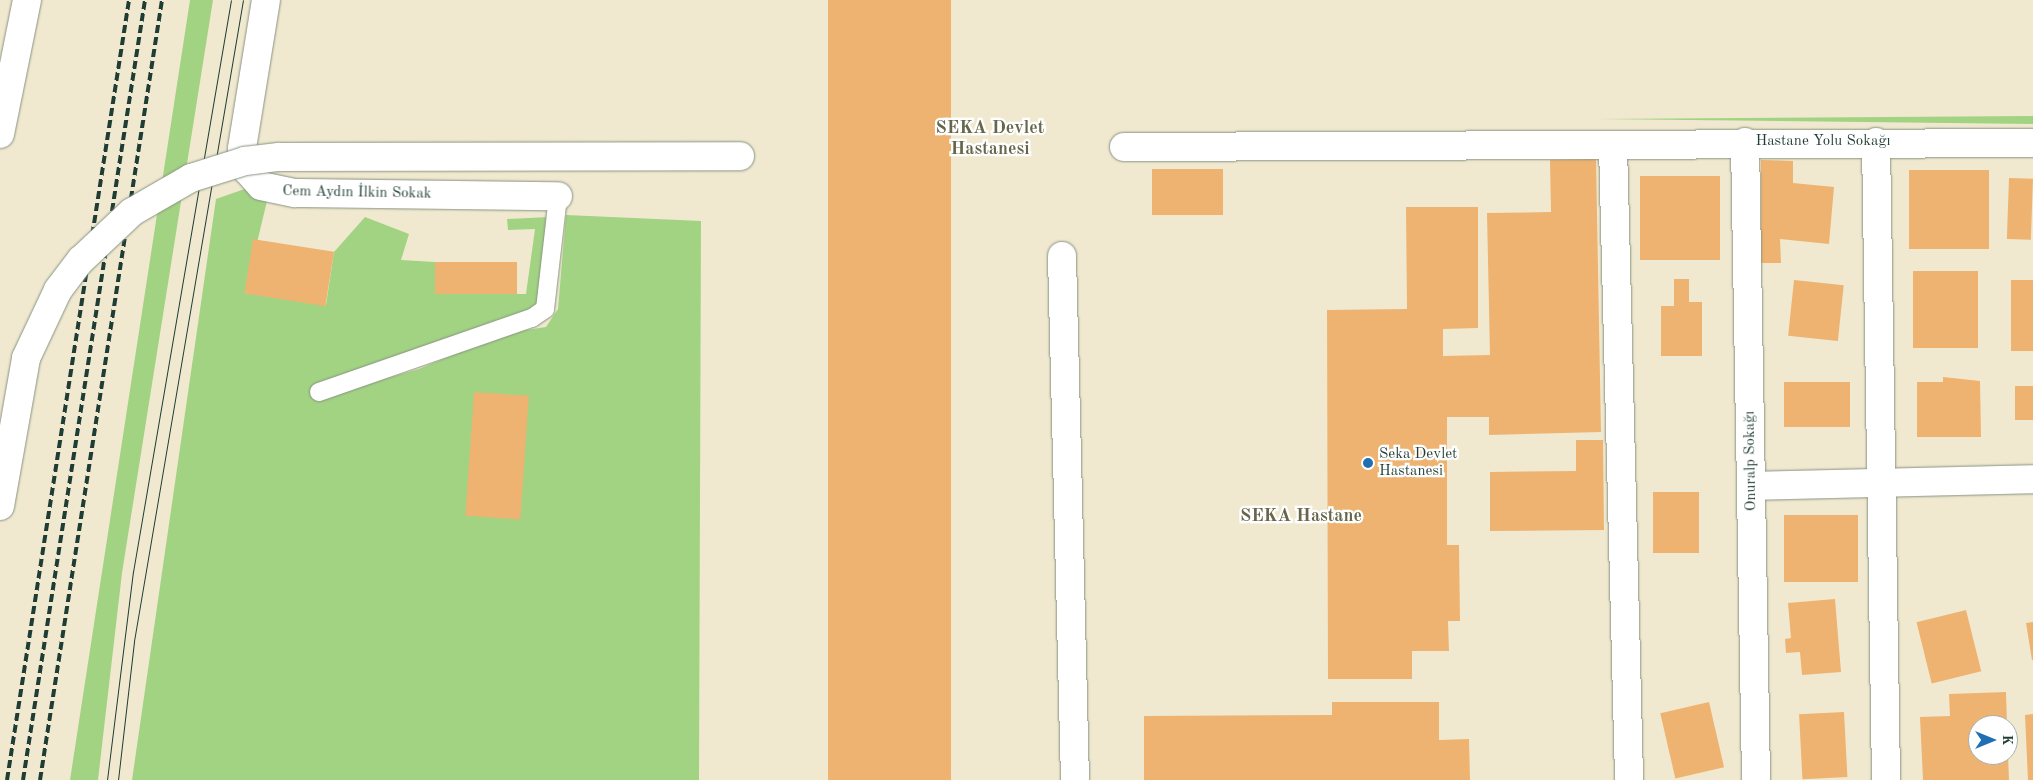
<!DOCTYPE html>
<meta charset="utf-8">
<style>
body{margin:0}
#map{position:relative;width:2033px;height:780px;overflow:hidden;background:#f0e9d0;font-family:"Old Standard TT",serif}
div>[style]{position:absolute}
.green>*{inset:0;background:#a2d382}
.building>*{inset:0;background:#eeb370;transform-origin:0 0}
.roads{filter:drop-shadow(0 0 1px #889382) drop-shadow(0 0 1px #889382)}
.lane>*{height:18px;margin:-9px;padding:0 9px;transform-origin:9px;border-radius:9px;background:#fff}
.street>*{height:28px;margin:-14px;padding:0 14px;transform-origin:14px;border-radius:14px;background:#fff}
.secondary>*{height:28px;margin:-14px;padding:0 14px;transform-origin:14px;border-radius:14px;background:#fff}
.tram>*{height:1px;margin:-0.5px;padding:0 0.5px;transform-origin:0.5px;border-radius:0.5px;background:#1f3d34}
.rail>*{height:4px;margin-top:-2px;transform-origin:0;background:repeating-linear-gradient(90deg,#1f3d34 0 8px,transparent 0 12px)}
.bridges{filter:drop-shadow(0 0 1px #889382) drop-shadow(0 0 1px #889382)}
.street-bridge>*{height:28px;margin:-14px;padding:0 14px;transform-origin:14px;border-radius:14px;background:#fff}
.dots>*{width:14px;height:14px;translate:-50% -50%;box-sizing:border-box;border:2px solid #fff;border-radius:50%}
span{translate:-50% -50%;white-space:nowrap;text-align:center;line-height:1.15;-webkit-text-stroke:4.5px #fff;paint-order:stroke}
.street-label{font-size:15px;color:#1f3d34}
.poi-label{font-size:15px;color:#1f3d34}
.left{translate:0 -50%;text-align:left}
.quarter-label{font-size:18px;color:#676649;font-weight:700}
.north{position:absolute;left:1968px;top:715px;width:50px;height:50px;box-sizing:border-box;background:#fff;border:1px solid #a5b1ae;border-radius:50%;rotate:90deg;font-size:14px;font-weight:700;line-height:20px;text-align:center;color:#1f3d34}
.north::after{content:'';display:block;margin:auto;width:18px;height:22px;background:#1f6fb2;clip-path:polygon(50% 0,100% 100%,50% 72%,0 100%)}
</style>
<div id="map">
<div class="green">
<div style="clip-path:polygon(190px 0,213px 0,122px 573px,98px 780px,70px 780px)"></div>
<div style="clip-path:polygon(2033px 116px,2033px 124px,1597px 119px)"></div>
<div style="clip-path:polygon(259px 184px,267px 201px,245px 293px,326px 305px,334px 252px,365px 217px,409px 234px,401px 260px,435px 262px,436px 294px,526px 294px,535px 229px,508px 230px,507px 219px,549px 217px,538px 301px,531px 310px,311px 388px,315px 399px,419px 369px,506px 333px,546px 327px,558px 309px,566px 215px,701px 221px,699px 780px,132px 780px,216px 199px)"></div>
</div>
<div class="building">
<div style="left:828px;top:0;width:123px;height:781px"></div>
<div style="clip-path:polygon(1596px 159px,1601px 432px,1489px 435px,1489px 417px,1447px 417px,1447px 545px,1459px 545px,1460px 621px,1448px 621px,1449px 651px,1412px 651px,1412px 679px,1328px 679px,1327px 310px,1407px 309px,1406px 207px,1478px 207px,1478px 328px,1443px 329px,1443px 356px,1490px 355px,1487px 213px,1551px 212px,1550px 160px)"></div>
<div style="clip-path:polygon(1761px 160px,1793px 161px,1793px 183px,1834px 187px,1829px 244px,1780px 239px,1781px 263px,1761px 263px)"></div>
<div style="left:1223px;top:169px;width:46px;height:71px;rotate:90deg"></div>
<div style="left:1909px;top:170px;width:80px;height:79px"></div>
<div style="left:1640px;top:176px;width:80px;height:84px"></div>
<div style="left:2009px;top:178px;width:24px;height:61px;rotate:2deg"></div>
<div style="left:253px;top:239px;width:82px;height:55px;rotate:9deg"></div>
<div style="left:435px;top:262px;width:82px;height:32px"></div>
<div style="left:1913px;top:271px;width:65px;height:77px"></div>
<div style="clip-path:polygon(1674px 279px,1689px 279px,1689px 302px,1702px 302px,1702px 356px,1661px 356px,1661px 306px,1674px 306px)"></div>
<div style="left:1794px;top:280px;width:50px;height:56px;rotate:6deg"></div>
<div style="left:2011px;top:280px;width:22px;height:71px"></div>
<div style="clip-path:polygon(1943px 377px,1980px 381px,1981px 437px,1917px 437px,1917px 382px,1943px 382px)"></div>
<div style="left:1784px;top:382px;width:66px;height:45px"></div>
<div style="left:2015px;top:386px;width:18px;height:34px"></div>
<div style="left:474px;top:392px;width:55px;height:124px;rotate:4deg"></div>
<div style="clip-path:polygon(1576px 440px,1603px 440px,1604px 530px,1490px 531px,1490px 472px,1576px 471px)"></div>
<div style="left:1653px;top:492px;width:46px;height:61px"></div>
<div style="left:1784px;top:515px;width:74px;height:67px"></div>
<div style="clip-path:polygon(1835px 599px,1841px 672px,1802px 675px,1800px 652px,1786px 653px,1785px 639px,1791px 638px,1788px 603px)"></div>
<div style="left:1966px;top:610px;width:63px;height:51px;rotate:76deg"></div>
<div style="clip-path:polygon(2033px 622px,2033px 660px,2032px 660px,2026px 623px)"></div>
<div style="clip-path:polygon(2006px 692px,2007px 725px,1978px 725px,1978px 755px,2008px 755px,2009px 780px,1923px 780px,1920px 717px,1950px 716px,1949px 694px)"></div>
<div style="clip-path:polygon(1332px 702px,1439px 702px,1439px 740px,1469px 739px,1470px 780px,1144px 780px,1144px 716px,1332px 715px)"></div>
<div style="left:1709px;top:702px;width:67px;height:50px;rotate:77deg"></div>
<div style="left:1844px;top:712px;width:65px;height:45px;rotate:87deg"></div>
<div style="clip-path:polygon(2033px 714px,2033px 780px,2028px 780px,2025px 715px)"></div>
</div>
<div class="roads">
<div class="lane">
<div style="left:319px;top:392px;width:225px;rotate:-19.2deg"></div>
<div style="left:532px;top:318px;width:16px;rotate:-35deg"></div>
<div style="left:545px;top:309px;width:114px;rotate:-83.4deg"></div>
</div>
<div class="street">
<div style="left:266px;top:0;width:151px;rotate:99.2deg"></div>
<div style="left:242px;top:149px;width:22px;rotate:77deg"></div>
<div style="left:247px;top:170px;width:21px;rotate:49deg"></div>
<div style="left:261px;top:186px;width:35px;rotate:12deg"></div>
<div style="left:295px;top:193px;width:263px;rotate:0.7deg"></div>
<div style="left:1745px;top:142px;width:638px;rotate:89.01deg"></div>
<div style="left:1876px;top:142px;width:638px;rotate:89.1deg"></div>
<div style="left:1613px;top:146px;width:634px;rotate:88.55deg"></div>
<div style="left:1124px;top:147px;width:909px;rotate:-0.25deg"></div>
<div style="left:1062px;top:256px;width:524px;rotate:88.58deg"></div>
<div style="left:1752px;top:486px;width:281px;rotate:-1.4deg"></div>
</div>
<div class="secondary">
<div style="left:0;top:134px;width:137px;rotate:-78.6deg"></div>
</div>
</div>
<div class="tram">
<div style="left:107px;top:780px;width:210px;rotate:-82.9deg"></div>
<div style="left:133px;top:572px;width:580px;rotate:-80.28deg"></div>
<div style="left:118px;top:780px;width:140px;rotate:-83.4deg"></div>
<div style="left:134px;top:641px;width:650px;rotate:-80.35deg"></div>
</div>
<div class="rail">
<div style="left:7px;top:780px;width:789px;rotate:-81.11deg"></div>
<div style="left:23px;top:780px;width:789px;rotate:-81.11deg"></div>
<div style="left:40px;top:780px;width:789px;rotate:-81.11deg"></div>
</div>
<div class="bridges">
<div class="street-bridge">
<div style="left:0;top:506px;width:150px;rotate:-80deg"></div>
<div style="left:26px;top:358px;width:75px;rotate:-64.8deg"></div>
<div style="left:58px;top:290px;width:38px;rotate:-53deg"></div>
<div style="left:81px;top:260px;width:70px;rotate:-43.3deg"></div>
<div style="left:132px;top:212px;width:68px;rotate:-30deg"></div>
<div style="left:191px;top:178px;width:57px;rotate:-17.5deg"></div>
<div style="left:245px;top:161px;width:34px;rotate:-7deg"></div>
<div style="left:279px;top:157px;width:461px;rotate:-0.1deg"></div>
</div>
</div>
<div class="dots">
<div style="left:1368px;top:463px;background:#1f6fb2"></div>
</div>
<div class="street-label">
<span style="left:1823px;top:142px">Hastane Yolu Sokağı</span>
<span style="left:357px;top:193px;rotate:1deg">Cem Aydın İlkin Sokak</span>
<span style="left:1751px;top:461px;rotate:-91deg">Onuralp Sokağı</span>
</div>
<div class="poi-label">
<span class="left" style="left:1379px;top:463px">Seka Devlet<br>Hastanesi</span>
</div>
<div class="quarter-label">
<span style="left:990px;top:139px">SEKA Devlet<br>Hastanesi</span>
<span style="left:1301px;top:516px">SEKA Hastane</span>
</div>
<div class="north">K</div>
</div>
